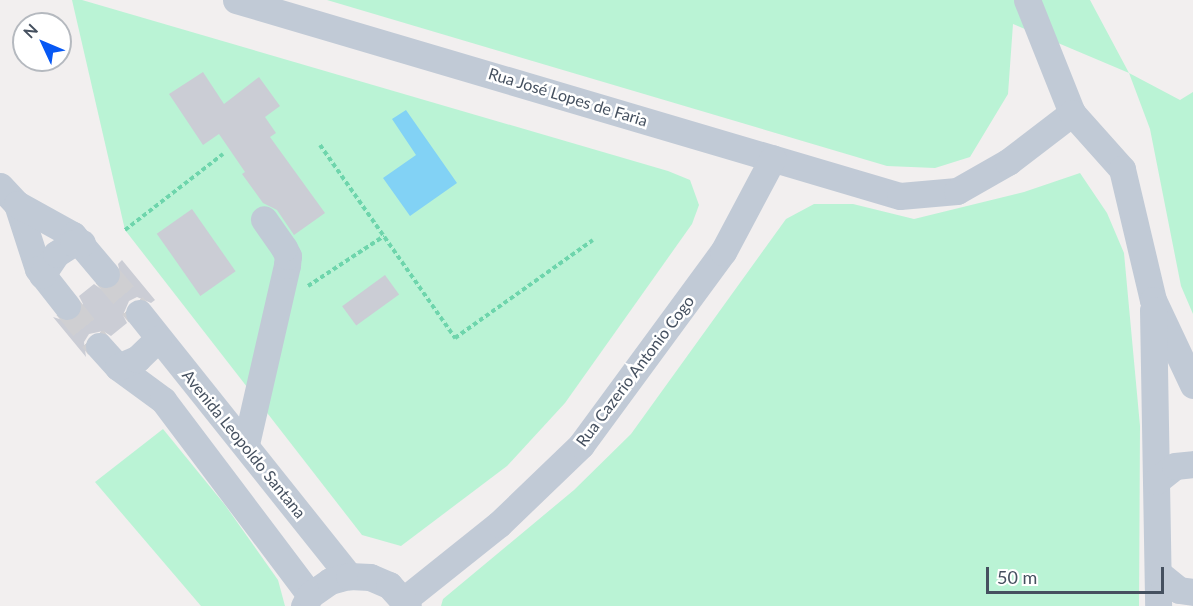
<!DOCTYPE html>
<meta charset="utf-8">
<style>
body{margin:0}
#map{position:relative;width:1193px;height:606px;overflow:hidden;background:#f2efef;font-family:Lato,sans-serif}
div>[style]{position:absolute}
.green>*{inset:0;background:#baf3d5}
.water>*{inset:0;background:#82d2f5}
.building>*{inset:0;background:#cbcdd5;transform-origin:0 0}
.minor-tunnel>*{height:27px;margin-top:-13.5px;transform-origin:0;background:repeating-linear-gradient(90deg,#cfcfd2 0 27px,transparent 0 41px)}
.path>*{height:4px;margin-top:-2px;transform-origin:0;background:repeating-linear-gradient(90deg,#6ed5ac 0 4.5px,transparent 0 7.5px)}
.minor>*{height:27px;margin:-13.5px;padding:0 13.5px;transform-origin:13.5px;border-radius:13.5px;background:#c1cad6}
span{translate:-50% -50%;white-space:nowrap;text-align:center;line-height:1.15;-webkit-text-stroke:5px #fff;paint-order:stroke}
.street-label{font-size:16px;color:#45505f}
.north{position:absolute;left:12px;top:12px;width:60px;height:60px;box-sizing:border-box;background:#fff;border:2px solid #b5b9bf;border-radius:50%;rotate:314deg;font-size:16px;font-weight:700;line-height:24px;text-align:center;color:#45505f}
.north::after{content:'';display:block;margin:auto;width:21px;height:27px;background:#0758f4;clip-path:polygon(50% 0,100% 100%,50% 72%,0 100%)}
.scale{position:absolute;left:986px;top:567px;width:178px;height:27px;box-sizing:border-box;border:3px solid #45505f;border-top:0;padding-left:8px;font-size:18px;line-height:21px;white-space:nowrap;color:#45505f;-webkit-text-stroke:4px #fff;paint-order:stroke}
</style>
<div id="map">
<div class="green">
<div style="clip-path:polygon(72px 0,82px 0,668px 171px,690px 180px,699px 205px,692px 224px,565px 403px,507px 466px,401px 546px,362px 535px,125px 230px)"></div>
<div style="clip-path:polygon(327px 0,1090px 0,1129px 73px,1180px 100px,1193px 92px,1193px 314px,1181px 286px,1150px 129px,1129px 73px,1013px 24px,1008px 94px,970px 157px,935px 168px,887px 166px)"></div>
<div style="clip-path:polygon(1080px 173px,1107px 213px,1124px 253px,1140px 426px,1139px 606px,441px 606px,443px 599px,574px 490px,631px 434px,786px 219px,814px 204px,853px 204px,914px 219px,1024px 192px)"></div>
<div style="clip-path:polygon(163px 429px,225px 505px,278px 580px,285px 606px,201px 606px,95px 482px)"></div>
</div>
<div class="water">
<div style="clip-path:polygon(406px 110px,457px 183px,410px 216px,383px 178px,416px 155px,392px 119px)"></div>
</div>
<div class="building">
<div style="clip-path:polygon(203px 72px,224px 104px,259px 77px,280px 106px,265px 117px,276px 133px,270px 137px,325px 213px,294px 235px,277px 210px,263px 203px,242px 174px,245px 172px,219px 134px,203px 145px,169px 94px)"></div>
<div style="left:192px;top:209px;width:76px;height:43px;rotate:55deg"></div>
<div style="clip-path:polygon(122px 260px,155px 300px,151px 303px,137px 297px,129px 301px,123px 315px,127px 323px,111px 336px,103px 331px,89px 334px,84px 342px,86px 357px,53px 317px,69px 322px,77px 318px,83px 304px,79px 296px,94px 284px,101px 289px,116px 286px,121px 279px,118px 264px)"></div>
<div style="left:385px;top:275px;width:24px;height:53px;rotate:54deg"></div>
</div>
<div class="minor-tunnel">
<div style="left:106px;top:274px;width:51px;rotate:49.8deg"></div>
<div style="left:67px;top:306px;width:51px;rotate:51.3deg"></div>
</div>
<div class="path">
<div style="left:320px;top:145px;width:236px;rotate:55deg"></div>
<div style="left:455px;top:338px;width:169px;rotate:-35.4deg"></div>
<div style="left:125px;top:230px;width:124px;rotate:-37.8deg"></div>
<div style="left:308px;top:286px;width:91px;rotate:-33.3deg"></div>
</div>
<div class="minor">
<div style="left:236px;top:0;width:692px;rotate:16.45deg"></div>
<div style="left:900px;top:196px;width:57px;rotate:-5deg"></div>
<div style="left:957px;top:191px;width:59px;rotate:-29.6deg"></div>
<div style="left:1008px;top:162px;width:81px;rotate:-37.4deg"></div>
<div style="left:1027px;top:0;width:122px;rotate:68.3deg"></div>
<div style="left:1072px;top:113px;width:75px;rotate:48.2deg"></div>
<div style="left:1122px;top:169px;width:135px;rotate:76.7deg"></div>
<div style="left:1153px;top:300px;width:94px;rotate:64.8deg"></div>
<div style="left:0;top:186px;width:25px;rotate:47deg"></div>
<div style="left:17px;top:204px;width:68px;rotate:72.1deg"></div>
<div style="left:38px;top:269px;width:47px;rotate:51.9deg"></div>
<div style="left:17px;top:204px;width:64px;rotate:29deg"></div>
<div style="left:73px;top:235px;width:51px;rotate:49.8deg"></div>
<div style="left:42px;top:275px;width:25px;rotate:-56deg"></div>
<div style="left:56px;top:254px;width:20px;rotate:-33deg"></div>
<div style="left:73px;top:243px;width:9px"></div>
<div style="left:1153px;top:310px;width:296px;rotate:89deg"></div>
<div style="left:139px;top:313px;width:337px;rotate:51.4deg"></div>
<div style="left:99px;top:346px;width:28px;rotate:48deg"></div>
<div style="left:118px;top:367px;width:56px;rotate:36.3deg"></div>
<div style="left:163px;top:400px;width:244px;rotate:53deg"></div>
<div style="left:118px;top:367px;width:21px;rotate:-23deg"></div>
<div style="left:137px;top:359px;width:29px;rotate:-44deg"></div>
<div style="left:246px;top:444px;width:184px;rotate:-77.1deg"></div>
<div style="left:287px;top:265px;width:9px;rotate:-84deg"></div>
<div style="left:288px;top:256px;width:9px;rotate:-117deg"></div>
<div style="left:284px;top:248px;width:35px;rotate:-125deg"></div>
<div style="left:1156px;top:481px;width:24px;rotate:-38deg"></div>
<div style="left:1175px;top:466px;width:18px;rotate:-6deg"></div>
<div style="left:1158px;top:573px;width:27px;rotate:39deg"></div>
<div style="left:1179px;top:590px;width:14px;rotate:8deg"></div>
<div style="left:405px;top:599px;width:120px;rotate:-38.6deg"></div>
<div style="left:499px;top:524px;width:114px;rotate:-43.9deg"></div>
<div style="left:581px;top:445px;width:240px;rotate:-53.7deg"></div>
<div style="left:723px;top:252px;width:106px;rotate:-62deg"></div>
<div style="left:304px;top:606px;width:13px;rotate:-61deg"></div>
<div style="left:310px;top:595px;width:24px;rotate:-35deg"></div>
<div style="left:330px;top:581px;width:20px;rotate:-15deg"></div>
<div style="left:349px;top:576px;width:21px;rotate:3deg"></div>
<div style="left:370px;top:577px;width:21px;rotate:23deg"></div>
<div style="left:389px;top:585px;width:28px;rotate:48deg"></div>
</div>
<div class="street-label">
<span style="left:568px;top:97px;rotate:17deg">Rua José Lopes de Faria</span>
<span style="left:635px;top:371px;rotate:-53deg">Rua Cazerio Antonio Cogo</span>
<span style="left:244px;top:444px;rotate:51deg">Avenida Leopoldo Santana</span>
</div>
<div class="north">N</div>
<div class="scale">50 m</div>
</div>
